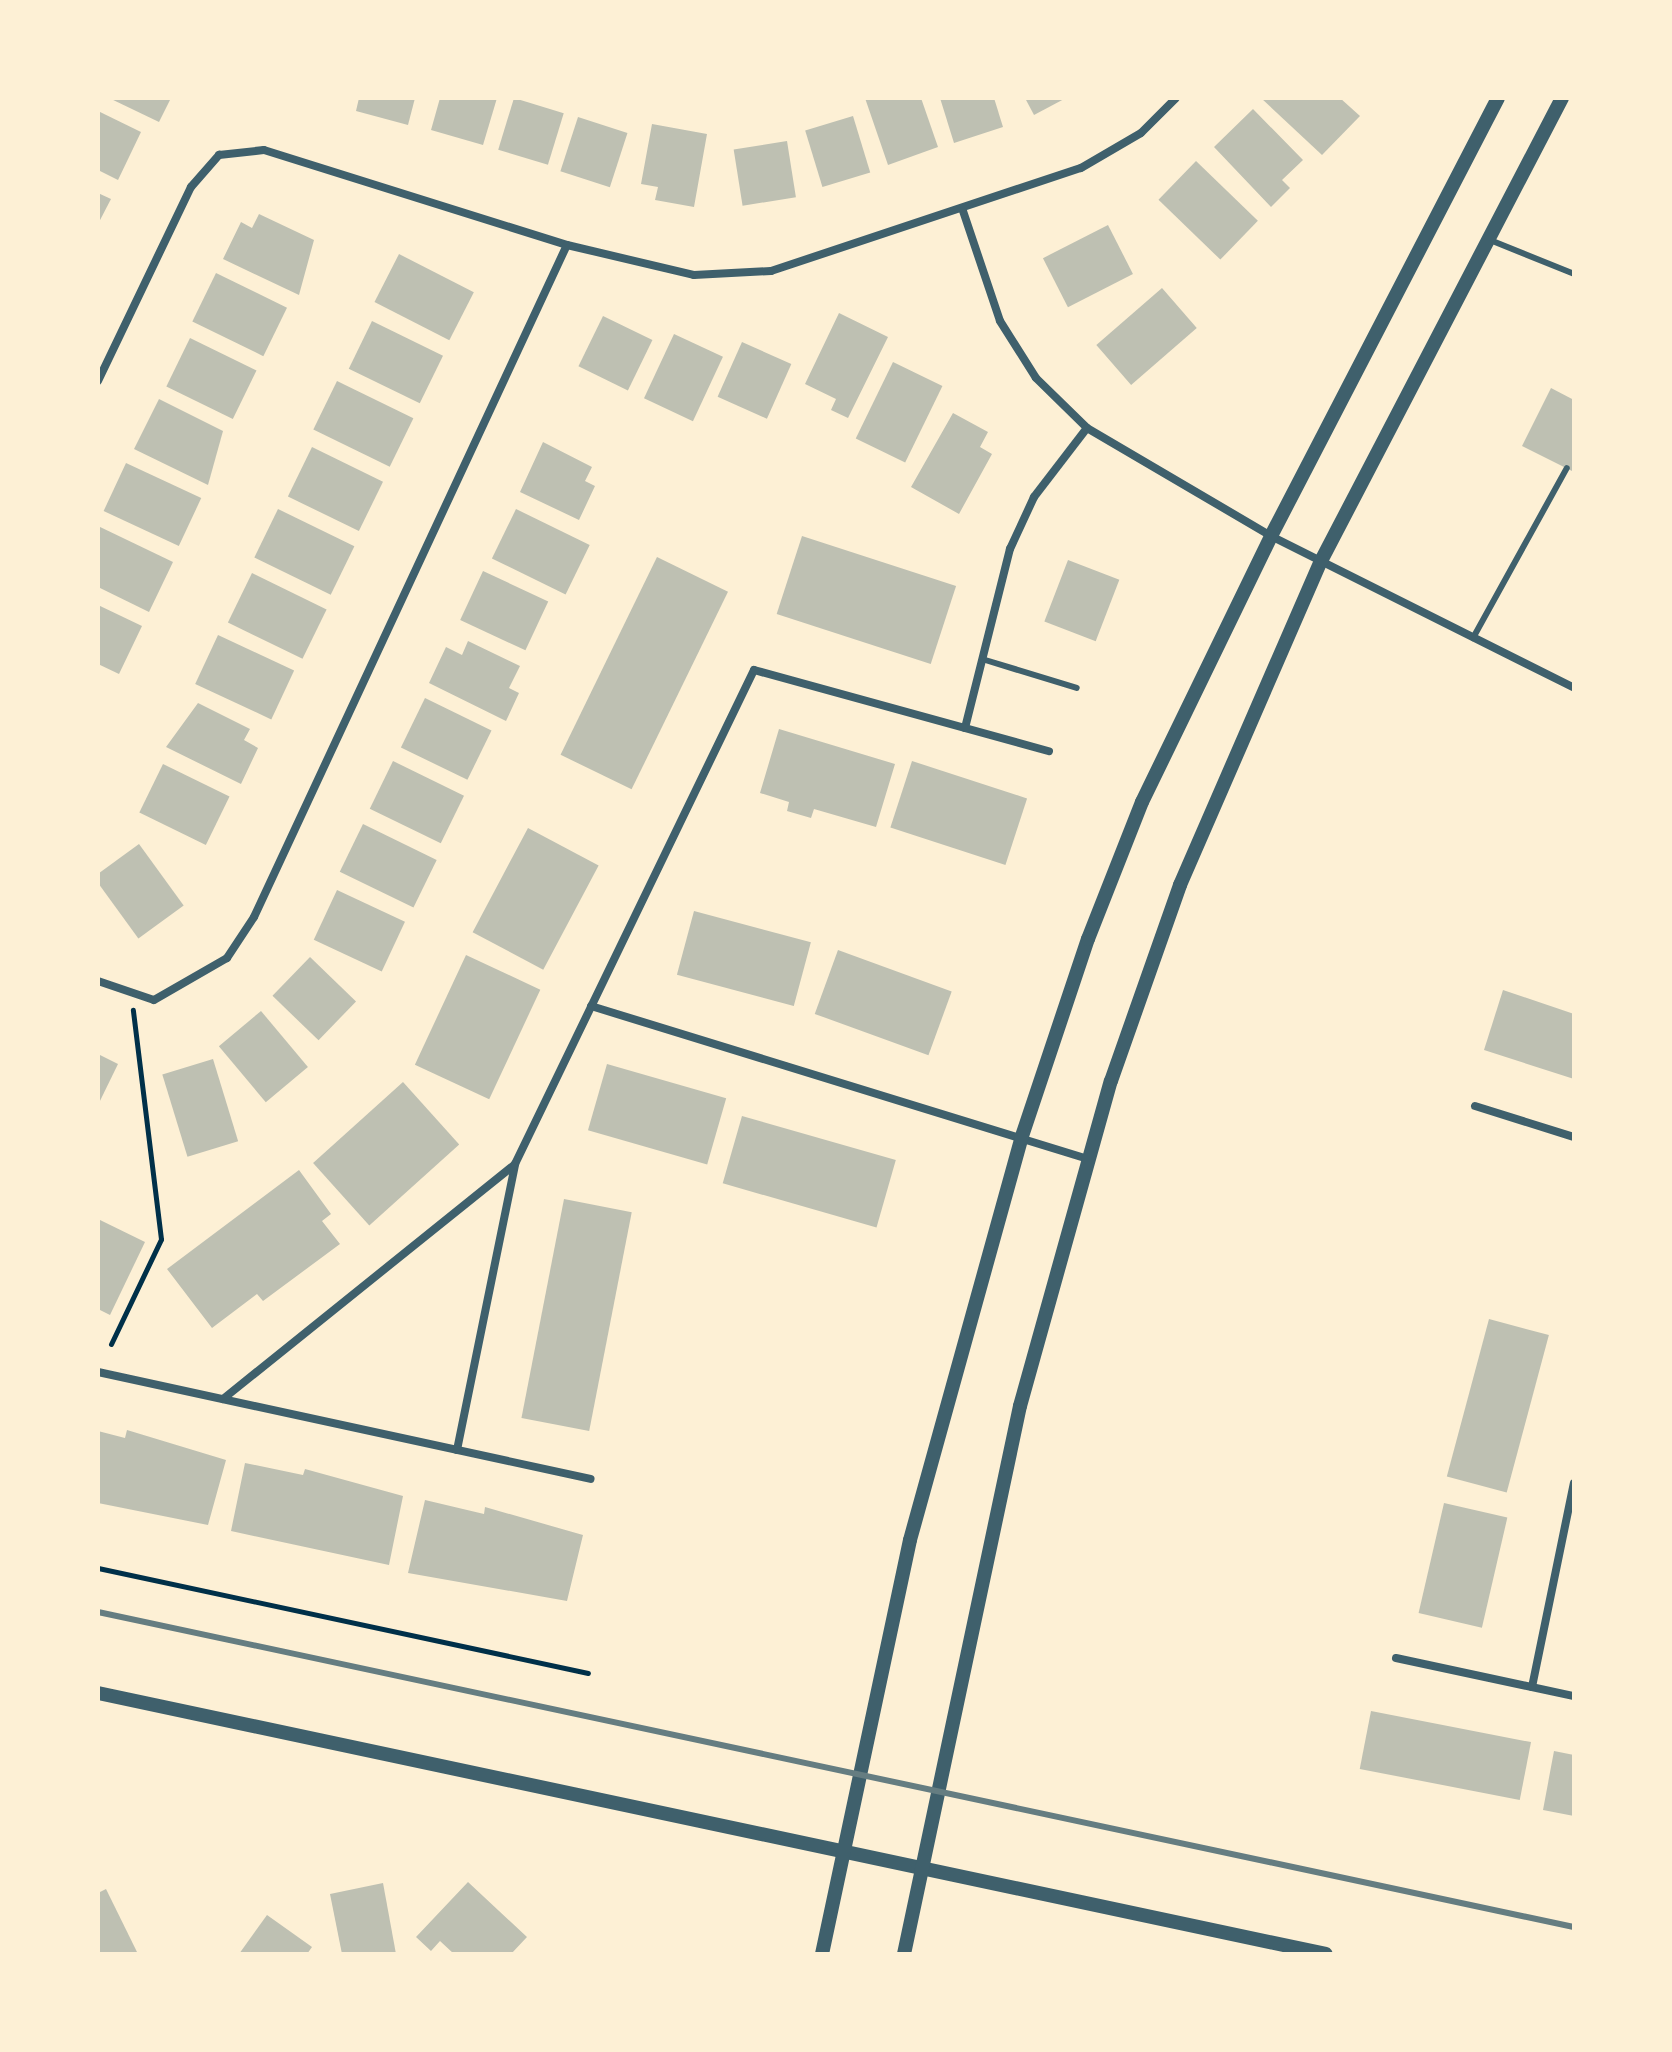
<!DOCTYPE html>
<style>
body{margin:0}
#map{position:relative;width:1672px;height:2052px;overflow:hidden;background:#fdf0d5;font-family:"PT Sans Narrow",sans-serif}
div>[style]{position:absolute}
.building>*{inset:0;background:#bec0b2;transform-origin:0 0}
.path>*{height:5px;margin:-2.5px;padding:0 2.5px;transform-origin:2.5px;border-radius:2.5px;background:#003049}
.service>*{height:6px;margin:-3px;padding:0 3px;transform-origin:3px;border-radius:3px;background:#3f606c}
.minor>*{height:8px;margin:-4px;padding:0 4px;transform-origin:4px;border-radius:4px;background:#3f606c}
.tertiary>*{height:14px;margin:-7px;padding:0 7px;transform-origin:7px;border-radius:7px;background:#3f606c}
.rail>*{height:6px;margin:-3px;padding:0 3px;transform-origin:3px;border-radius:3px;background:#657d81}
span{translate:-50% -50%;white-space:nowrap;text-align:center;line-height:1.15;-webkit-text-stroke:6px #fdf0d5;paint-order:stroke}
.frame{position:absolute;inset:0;border:100px solid #fdf0d5;pointer-events:none}
</style>
<div id="map">
<div class="building">
<div style="clip-path:polygon(109px 98px,171px 98px,159px 122px)"></div>
<div style="clip-path:polygon(359px 98px,415px 98px,408px 125px,356px 111px)"></div>
<div style="clip-path:polygon(440px 98px,497px 98px,483px 145px,431px 130px)"></div>
<div style="left:514px;top:98px;width:52px;height:54px;rotate:17deg"></div>
<div style="clip-path:polygon(865px 98px,921px 98px,938px 147px,888px 165px)"></div>
<div style="clip-path:polygon(940px 98px,994px 98px,1003px 127px,954px 143px)"></div>
<div style="clip-path:polygon(1025px 98px,1066px 98px,1034px 115px)"></div>
<div style="clip-path:polygon(1261px 98px,1340px 98px,1360px 116px,1322px 155px)"></div>
<div style="clip-path:polygon(1253px 109px,1303px 160px,1282px 180px,1290px 188px,1271px 207px,1214px 147px)"></div>
<div style="clip-path:polygon(98px 111px,141px 132px,118px 180px,98px 170px)"></div>
<div style="left:853px;top:116px;width:59px;height:50px;rotate:73deg"></div>
<div style="left:578px;top:117px;width:52px;height:57px;rotate:18deg"></div>
<div style="clip-path:polygon(652px 124px,707px 134px,694px 207px,655px 200px,658px 187px,641px 184px)"></div>
<div style="left:787px;top:141px;width:57px;height:54px;rotate:81deg"></div>
<div style="left:1196px;top:161px;width:86px;height:54px;rotate:44deg"></div>
<div style="clip-path:polygon(98px 193px,111px 199px,98px 224px)"></div>
<div style="clip-path:polygon(259px 214px,314px 240px,299px 295px,223px 259px,241px 222px,252px 228px)"></div>
<div style="left:1108px;top:225px;width:55px;height:73px;rotate:63deg"></div>
<div style="left:399px;top:254px;width:84px;height:54px;rotate:27deg"></div>
<div style="left:216px;top:273px;width:79px;height:54px;rotate:26deg"></div>
<div style="left:1162px;top:288px;width:53px;height:87px;rotate:49deg"></div>
<div style="clip-path:polygon(839px 313px,888px 337px,848px 418px,831px 410px,836px 399px,805px 384px)"></div>
<div style="left:603px;top:316px;width:55px;height:56px;rotate:26deg"></div>
<div style="left:372px;top:321px;width:79px;height:53px;rotate:26deg"></div>
<div style="left:674px;top:334px;width:54px;height:71px;rotate:25deg"></div>
<div style="left:190px;top:338px;width:74px;height:54px;rotate:26deg"></div>
<div style="left:742px;top:342px;width:54px;height:60px;rotate:24deg"></div>
<div style="left:893px;top:362px;width:55px;height:85px;rotate:26deg"></div>
<div style="left:337px;top:381px;width:85px;height:54px;rotate:26deg"></div>
<div style="clip-path:polygon(1551px 388px,1574px 400px,1574px 472px,1522px 446px)"></div>
<div style="clip-path:polygon(159px 399px,223px 431px,208px 485px,134px 449px)"></div>
<div style="clip-path:polygon(953px 413px,988px 432px,980px 447px,992px 454px,959px 514px,911px 487px)"></div>
<div style="clip-path:polygon(543px 442px,592px 467px,585px 481px,595px 486px,579px 520px,520px 492px)"></div>
<div style="left:312px;top:447px;width:79px;height:55px;rotate:26deg"></div>
<div style="left:126px;top:463px;width:83px;height:53px;rotate:25deg"></div>
<div style="left:278px;top:509px;width:85px;height:54px;rotate:26deg"></div>
<div style="left:516px;top:509px;width:82px;height:55px;rotate:26deg"></div>
<div style="clip-path:polygon(98px 526px,173px 562px,149px 612px,98px 587px)"></div>
<div style="left:802px;top:536px;width:162px;height:82px;rotate:18deg"></div>
<div style="left:657px;top:557px;width:79px;height:220px;rotate:26deg"></div>
<div style="left:1068px;top:560px;width:55px;height:66px;rotate:21deg"></div>
<div style="left:483px;top:571px;width:72px;height:54px;rotate:25deg"></div>
<div style="left:252px;top:573px;width:83px;height:55px;rotate:26deg"></div>
<div style="clip-path:polygon(98px 605px,142px 626px,119px 674px,98px 664px)"></div>
<div style="left:218px;top:635px;width:84px;height:54px;rotate:25deg"></div>
<div style="clip-path:polygon(468px 641px,520px 666px,509px 688px,519px 693px,506px 721px,429px 683px,446px 647px,462px 655px)"></div>
<div style="left:425px;top:698px;width:74px;height:55px;rotate:26deg"></div>
<div style="clip-path:polygon(198px 703px,250px 729px,244px 740px,258px 748px,241px 784px,166px 747px)"></div>
<div style="clip-path:polygon(779px 729px,895px 764px,876px 827px,814px 809px,811px 818px,787px 811px,789px 802px,760px 793px)"></div>
<div style="left:393px;top:761px;width:79px;height:53px;rotate:26deg"></div>
<div style="left:912px;top:761px;width:121px;height:70px;rotate:18deg"></div>
<div style="left:163px;top:764px;width:74px;height:54px;rotate:26deg"></div>
<div style="left:363px;top:824px;width:82px;height:53px;rotate:26deg"></div>
<div style="left:528px;top:828px;width:80px;height:118px;rotate:28deg"></div>
<div style="left:139px;top:844px;width:76px;height:56px;rotate:54deg"></div>
<div style="left:337px;top:890px;width:75px;height:55px;rotate:25deg"></div>
<div style="left:694px;top:911px;width:121px;height:66px;rotate:15deg"></div>
<div style="left:838px;top:950px;width:121px;height:68px;rotate:20deg"></div>
<div style="left:466px;top:955px;width:82px;height:121px;rotate:25deg"></div>
<div style="left:310px;top:957px;width:64px;height:54px;rotate:44deg"></div>
<div style="clip-path:polygon(1503px 990px,1574px 1014px,1574px 1079px,1484px 1050px)"></div>
<div style="left:261px;top:1011px;width:73px;height:55px;rotate:50deg"></div>
<div style="clip-path:polygon(98px 1054px,118px 1064px,98px 1105px)"></div>
<div style="left:213px;top:1059px;width:86px;height:53px;rotate:73deg"></div>
<div style="left:607px;top:1064px;width:124px;height:69px;rotate:16deg"></div>
<div style="left:403px;top:1082px;width:84px;height:121px;rotate:48deg"></div>
<div style="left:742px;top:1116px;width:160px;height:70px;rotate:16deg"></div>
<div style="clip-path:polygon(299px 1170px,331px 1214px,322px 1221px,340px 1244px,263px 1301px,257px 1294px,212px 1328px,167px 1269px)"></div>
<div style="left:564px;top:1199px;width:69px;height:223px;rotate:11deg"></div>
<div style="clip-path:polygon(98px 1219px,145px 1242px,110px 1315px,98px 1309px)"></div>
<div style="left:1489px;top:1319px;width:62px;height:163px;rotate:15deg"></div>
<div style="clip-path:polygon(127px 1430px,226px 1460px,208px 1525px,98px 1503px,98px 1431px,125px 1438px)"></div>
<div style="clip-path:polygon(245px 1463px,303px 1475px,305px 1469px,403px 1496px,389px 1565px,231px 1531px)"></div>
<div style="clip-path:polygon(425px 1500px,484px 1514px,485px 1507px,583px 1535px,567px 1601px,408px 1573px)"></div>
<div style="left:1444px;top:1503px;width:65px;height:113px;rotate:13deg"></div>
<div style="left:1371px;top:1711px;width:163px;height:59px;rotate:11deg"></div>
<div style="clip-path:polygon(1554px 1751px,1574px 1755px,1574px 1816px,1543px 1810px)"></div>
<div style="clip-path:polygon(468px 1882px,527px 1937px,511px 1954px,454px 1954px,440px 1941px,431px 1951px,416px 1937px)"></div>
<div style="clip-path:polygon(383px 1883px,396px 1954px,342px 1954px,330px 1894px)"></div>
<div style="clip-path:polygon(106px 1889px,138px 1954px,98px 1954px,98px 1893px)"></div>
<div style="clip-path:polygon(267px 1915px,312px 1947px,307px 1954px,239px 1954px)"></div>
</div>
<div class="path">
<div style="left:111px;top:1344px;width:116px;rotate:-64.5deg"></div>
<div style="left:161px;top:1239px;width:231px;rotate:-97deg"></div>
<div style="left:98px;top:1568px;width:501px;rotate:12.09deg"></div>
</div>
<div class="service">
<div style="left:1490px;top:240px;width:91px;rotate:22deg"></div>
<div style="left:1473px;top:638px;width:194px;rotate:-61.1deg"></div>
<div style="left:982px;top:659px;width:99px;rotate:17deg"></div>
</div>
<div class="minor">
<div style="left:962px;top:208px;width:119px;rotate:71.4deg"></div>
<div style="left:1000px;top:321px;width:67px;rotate:57.7deg"></div>
<div style="left:1036px;top:378px;width:71px;rotate:44.4deg"></div>
<div style="left:1087px;top:428px;width:213px;rotate:30.4deg"></div>
<div style="left:1271px;top:536px;width:339px;rotate:26.6deg"></div>
<div style="left:98px;top:381px;width:215px;rotate:-64.4deg"></div>
<div style="left:191px;top:187px;width:43px;rotate:-48.8deg"></div>
<div style="left:219px;top:155px;width:45px;rotate:-6.3deg"></div>
<div style="left:264px;top:150px;width:318px;rotate:17.4deg"></div>
<div style="left:567px;top:245px;width:130px;rotate:13.3deg"></div>
<div style="left:694px;top:275px;width:77px;rotate:-3deg"></div>
<div style="left:771px;top:271px;width:327px;rotate:-18.4deg"></div>
<div style="left:1081px;top:168px;width:69px;rotate:-30.3deg"></div>
<div style="left:1141px;top:133px;width:49px;rotate:-45deg"></div>
<div style="left:965px;top:728px;width:185px;rotate:-75.9deg"></div>
<div style="left:1010px;top:549px;width:57px;rotate:-65.2deg"></div>
<div style="left:1034px;top:497px;width:87px;rotate:-52.5deg"></div>
<div style="left:98px;top:981px;width:59px;rotate:18.7deg"></div>
<div style="left:154px;top:1000px;width:84px;rotate:-29.9deg"></div>
<div style="left:227px;top:958px;width:49px;rotate:-56.6deg"></div>
<div style="left:254px;top:917px;width:741px;rotate:-65.03deg"></div>
<div style="left:591px;top:1006px;width:520px;rotate:17.11deg"></div>
<div style="left:1475px;top:1106px;width:104px;rotate:17.4deg"></div>
<div style="left:98px;top:1372px;width:504px;rotate:12.25deg"></div>
<div style="left:223px;top:1399px;width:373px;rotate:-38.8deg"></div>
<div style="left:457px;top:1450px;width:292px;rotate:-78.5deg"></div>
<div style="left:515px;top:1164px;width:549px;rotate:-64.18deg"></div>
<div style="left:754px;top:670px;width:306px;rotate:15.4deg"></div>
<div style="left:1396px;top:1658px;width:182px;rotate:12.1deg"></div>
<div style="left:1532px;top:1687px;width:208px;rotate:-78.4deg"></div>
</div>
<div class="tertiary">
<div style="left:98px;top:1693px;width:1255px;rotate:12deg"></div>
<div style="left:822px;top:1954px;width:423px;rotate:-78deg"></div>
<div style="left:910px;top:1540px;width:416px;rotate:-74.5deg"></div>
<div style="left:1021px;top:1139px;width:211px;rotate:-71.5deg"></div>
<div style="left:1088px;top:939px;width:147px;rotate:-68.5deg"></div>
<div style="left:1142px;top:802px;width:296px;rotate:-64.1deg"></div>
<div style="left:1271px;top:536px;width:493px;rotate:-62.6deg"></div>
<div style="left:904px;top:1954px;width:560px;rotate:-78.05deg"></div>
<div style="left:1020px;top:1406px;width:337px;rotate:-74.4deg"></div>
<div style="left:1111px;top:1081px;width:208px;rotate:-70.6deg"></div>
<div style="left:1180px;top:885px;width:353px;rotate:-66.5deg"></div>
<div style="left:1321px;top:561px;width:522px;rotate:-62.5deg"></div>
</div>
<div class="rail">
<div style="left:98px;top:1612px;width:1509px;rotate:12.05deg"></div>
</div>
<div class="frame"></div>
</div>
